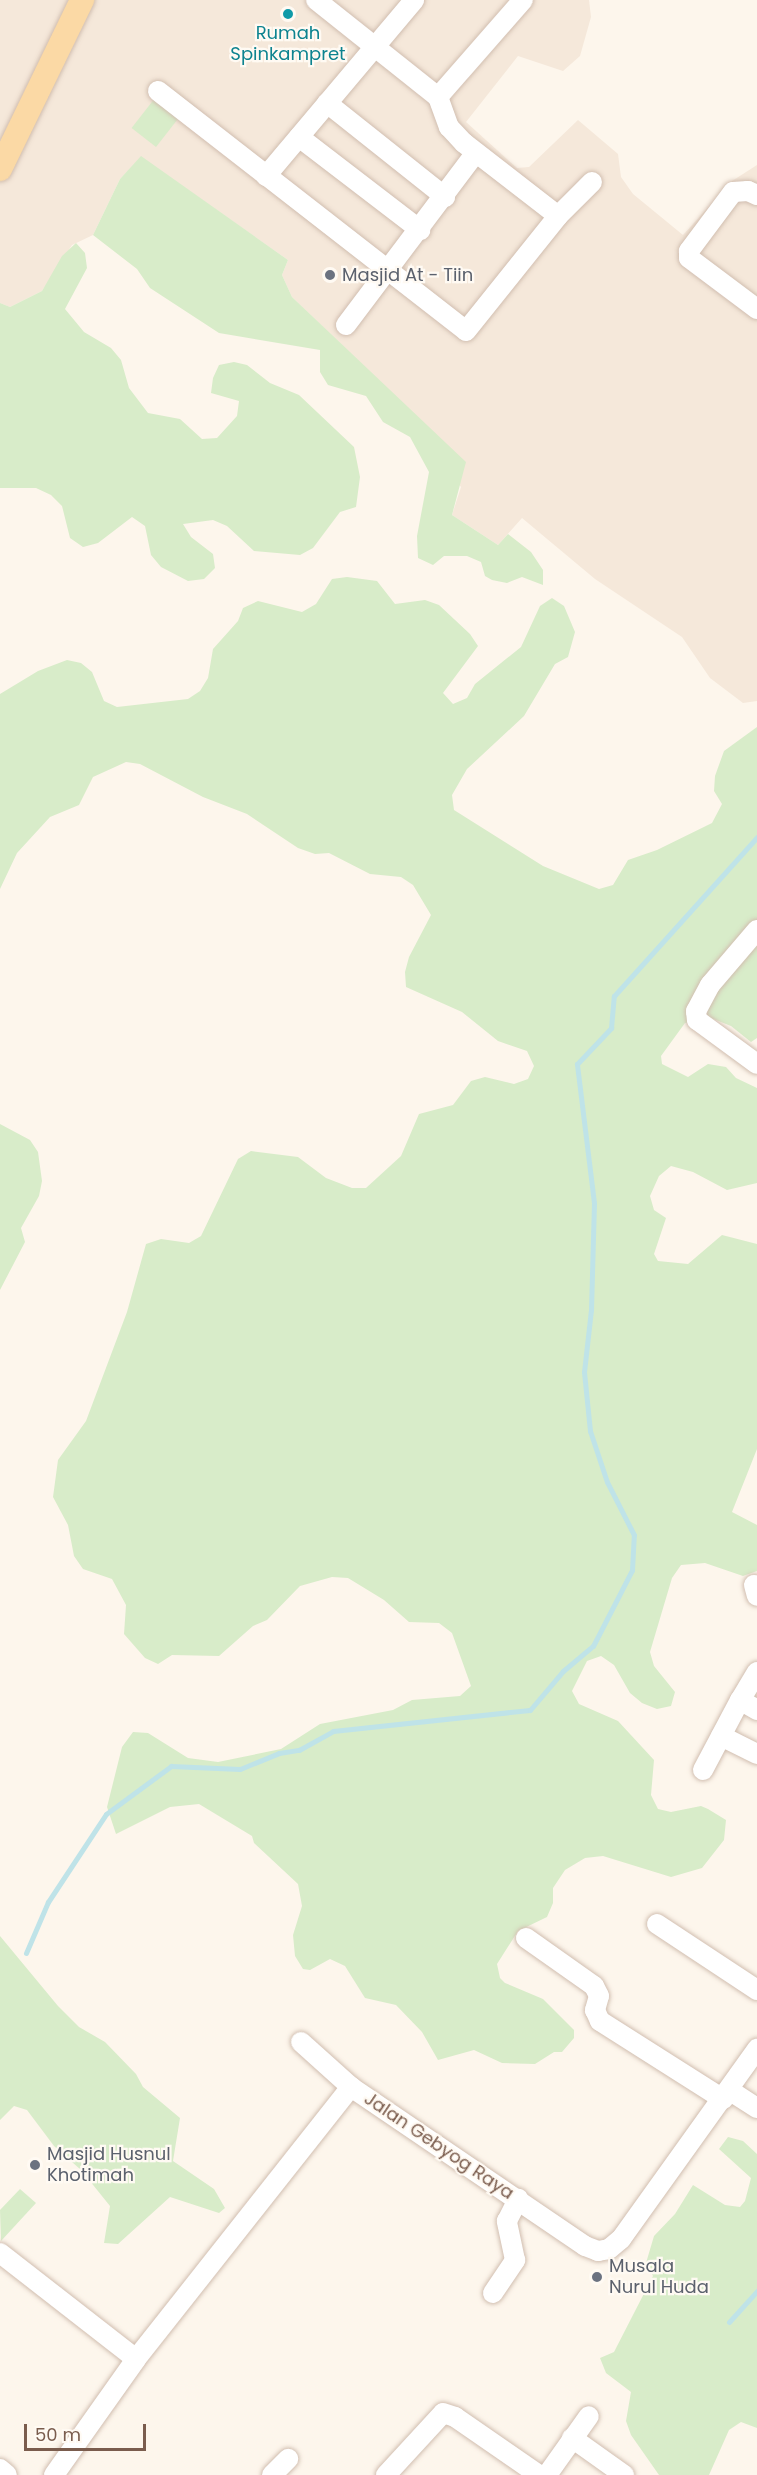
<!DOCTYPE html>
<style>
body{margin:0}
#map{position:relative;width:757px;height:2475px;overflow:hidden;background:#fdf6ec;font-family:Poppins,sans-serif}
div>[style]{position:absolute}
.residential>*{inset:0;background:#f5e8da}
.green>*{inset:0;background:#d8ecc9;transform-origin:0 0}
.stream>*{height:5px;margin:-2.5px;padding:0 2.5px;transform-origin:2.5px;border-radius:2.5px;background:#bfe3e8}
.roads{filter:drop-shadow(0 0 2px #d1beb0) drop-shadow(0 0 2px #d1beb0)}
.minor>*{height:20px;margin:-10px;padding:0 10px;transform-origin:10px;border-radius:10px;background:#fff}
.major>*{height:24px;margin:-12px;padding:0 12px;transform-origin:12px;border-radius:12px;background:#fbd9a5}
.dots>*{width:16px;height:16px;translate:-50% -50%;box-sizing:border-box;border:3px solid #fffaf3;border-radius:50%}
span{translate:-50% -50%;white-space:nowrap;text-align:center;line-height:1.15;-webkit-text-stroke:4.5px #fffaf3;paint-order:stroke}
.culture-label{font-size:18px;color:#0d838f}
.worship-label{font-size:18px;color:#5b616d}
.left{translate:0 -50%;text-align:left}
.street-label{font-size:18px;color:#7a5c4d}
.scale{position:absolute;left:24px;top:2424px;width:122px;height:27px;box-sizing:border-box;border:3px solid #7a5c4d;border-top:0;padding-left:8px;font-size:18px;line-height:21px;white-space:nowrap;color:#7a5c4d;-webkit-text-stroke:4px #fffaf3;paint-order:stroke}
</style>
<div id="map">
<div class="residential">
<div style="clip-path:polygon(0 0,589px 0,591px 17px,580px 56px,563px 71px,518px 56px,466px 122px,517px 168px,529px 167px,578px 120px,618px 154px,621px 177px,633px 194px,683px 235px,732px 181px,757px 165px,757px 701px,743px 703px,710px 678px,682px 637px,595px 579px,522px 518px,498px 545px,452px 515px,461px 487px,371px 373px,292px 297px,282px 275px,288px 260px,141px 157px,120px 179px,93px 235px,72px 245px,42px 291px,10px 307px,0 303px)"></div>
</div>
<div class="green">
<div style="left:155px;top:98px;width:31px;height:38px;rotate:38deg"></div>
<div style="clip-path:polygon(141px 156px,288px 260px,282px 275px,292px 297px,466px 462px,452px 515px,498px 545px,508px 534px,531px 552px,543px 570px,543px 585px,522px 577px,507px 583px,492px 580px,485px 576px,481px 562px,467px 556px,444px 556px,433px 565px,418px 558px,417px 536px,429px 472px,410px 437px,383px 422px,366px 396px,328px 385px,320px 372px,320px 350px,219px 333px,150px 288px,137px 269px,93px 235px,120px 179px)"></div>
<div style="clip-path:polygon(76px 243px,85px 253px,87px 268px,65px 309px,84px 332px,111px 348px,121px 360px,129px 388px,148px 413px,180px 419px,202px 439px,217px 438px,237px 416px,239px 401px,211px 393px,213px 378px,219px 365px,234px 362px,247px 365px,270px 383px,299px 395px,354px 447px,360px 477px,356px 507px,340px 512px,313px 548px,300px 555px,254px 551px,227px 526px,213px 520px,183px 524px,191px 537px,213px 554px,215px 568px,204px 579px,188px 581px,161px 567px,151px 555px,145px 526px,132px 517px,98px 543px,83px 547px,70px 538px,62px 506px,51px 495px,36px 488px,0 488px,0 303px,10px 307px,42px 291px,62px 256px)"></div>
<div style="clip-path:polygon(347px 577px,377px 581px,395px 604px,425px 600px,439px 605px,470px 634px,478px 646px,443px 693px,453px 704px,467px 698px,475px 684px,521px 647px,540px 606px,552px 598px,564px 606px,575px 632px,568px 657px,555px 664px,524px 716px,467px 769px,452px 795px,454px 810px,543px 866px,599px 889px,613px 885px,628px 860px,657px 850px,712px 823px,722px 804px,714px 791px,715px 776px,724px 751px,757px 727px,757px 1038px,751px 1042px,731px 1026px,711px 1018px,685px 1023px,661px 1056px,662px 1064px,688px 1077px,708px 1064px,726px 1067px,736px 1078px,757px 1088px,757px 1183px,727px 1190px,693px 1172px,671px 1166px,659px 1176px,650px 1196px,654px 1210px,666px 1218px,654px 1254px,658px 1261px,688px 1264px,722px 1235px,757px 1244px,757px 1449px,732px 1512px,757px 1525px,757px 1571px,743px 1576px,705px 1563px,681px 1565px,672px 1578px,650px 1652px,654px 1666px,675px 1692px,671px 1706px,657px 1709px,642px 1703px,630px 1693px,614px 1665px,601px 1656px,587px 1661px,572px 1691px,579px 1704px,618px 1721px,654px 1760px,651px 1795px,658px 1809px,671px 1812px,701px 1806px,708px 1809px,726px 1820px,724px 1840px,702px 1868px,671px 1877px,603px 1856px,585px 1858px,565px 1870px,553px 1888px,553px 1903px,547px 1917px,518px 1931px,497px 1964px,500px 1978px,505px 1983px,543px 1999px,574px 2030px,574px 2038px,562px 2052px,554px 2052px,535px 2064px,502px 2063px,474px 2050px,438px 2060px,422px 2032px,396px 2005px,365px 1998px,345px 1966px,330px 1959px,310px 1970px,303px 1969px,295px 1956px,293px 1935px,302px 1906px,298px 1884px,254px 1843px,252px 1836px,199px 1804px,170px 1807px,116px 1834px,107px 1807px,122px 1747px,133px 1732px,148px 1733px,188px 1758px,218px 1762px,281px 1749px,320px 1724px,393px 1710px,412px 1700px,460px 1696px,471px 1686px,452px 1633px,439px 1623px,409px 1622px,384px 1600px,348px 1578px,332px 1577px,300px 1586px,267px 1620px,253px 1626px,219px 1656px,172px 1655px,158px 1664px,145px 1658px,124px 1634px,126px 1605px,112px 1579px,83px 1569px,74px 1556px,68px 1525px,53px 1497px,58px 1460px,86px 1421px,127px 1312px,146px 1244px,161px 1239px,189px 1243px,201px 1236px,238px 1159px,251px 1151px,298px 1157px,326px 1178px,352px 1188px,366px 1188px,401px 1156px,419px 1114px,453px 1105px,471px 1081px,485px 1077px,514px 1084px,528px 1079px,534px 1066px,527px 1051px,498px 1041px,462px 1012px,406px 987px,405px 972px,409px 957px,431px 915px,413px 885px,401px 877px,370px 874px,329px 853px,315px 854px,298px 848px,247px 814px,203px 797px,140px 764px,126px 762px,93px 777px,79px 805px,50px 817px,17px 853px,0 889px,0 694px,38px 671px,67px 660px,81px 663px,92px 672px,104px 701px,117px 707px,188px 699px,200px 691px,208px 678px,213px 649px,238px 621px,243px 608px,258px 601px,302px 612px,316px 604px,332px 579px)"></div>
<div style="clip-path:polygon(0 1124px,30px 1140px,38px 1152px,42px 1181px,39px 1196px,21px 1228px,25px 1242px,0 1290px)"></div>
<div style="clip-path:polygon(0 1936px,58px 2006px,79px 2027px,105px 2042px,136px 2074px,143px 2087px,180px 2118px,173px 2161px,214px 2189px,225px 2208px,219px 2213px,170px 2197px,118px 2244px,104px 2243px,110px 2206px,81px 2170px,54px 2146px,27px 2110px,14px 2106px,0 2120px)"></div>
<div style="clip-path:polygon(728px 2137px,743px 2141px,757px 2154px,757px 2428px,741px 2422px,729px 2430px,709px 2475px,659px 2475px,631px 2435px,626px 2421px,631px 2392px,606px 2373px,600px 2358px,614px 2352px,653px 2276px,646px 2263px,654px 2236px,675px 2214px,693px 2185px,725px 2205px,740px 2207px,745px 2201px,751px 2178px,719px 2149px)"></div>
<div style="clip-path:polygon(20px 2189px,36px 2203px,1px 2241px,0 2210px)"></div>
</div>
<div class="stream">
<div style="left:26px;top:1953px;width:56px;rotate:-66.7deg"></div>
<div style="left:48px;top:1902px;width:105px;rotate:-56.6deg"></div>
<div style="left:106px;top:1814px;width:81px;rotate:-36.4deg"></div>
<div style="left:171px;top:1766px;width:69px;rotate:2.5deg"></div>
<div style="left:240px;top:1769px;width:42px;rotate:-22.3deg"></div>
<div style="left:279px;top:1753px;width:20px;rotate:-9deg"></div>
<div style="left:299px;top:1750px;width:39px;rotate:-29deg"></div>
<div style="left:333px;top:1731px;width:198px;rotate:-6.1deg"></div>
<div style="left:530px;top:1710px;width:51px;rotate:-49.8deg"></div>
<div style="left:563px;top:1671px;width:39px;rotate:-40deg"></div>
<div style="left:593px;top:1646px;width:85px;rotate:-62.8deg"></div>
<div style="left:632px;top:1570px;width:35px;rotate:-87deg"></div>
<div style="left:634px;top:1535px;width:59px;rotate:-117deg"></div>
<div style="left:607px;top:1482px;width:54px;rotate:-108.4deg"></div>
<div style="left:590px;top:1431px;width:59px;rotate:-95.8deg"></div>
<div style="left:584px;top:1372px;width:62px;rotate:-83.6deg"></div>
<div style="left:591px;top:1310px;width:107px;rotate:-88.4deg"></div>
<div style="left:594px;top:1203px;width:140px;rotate:-97deg"></div>
<div style="left:577px;top:1064px;width:50px;rotate:-46.6deg"></div>
<div style="left:611px;top:1028px;width:32px;rotate:-85deg"></div>
<div style="left:614px;top:996px;width:214px;rotate:-48deg"></div>
<div style="left:729px;top:2322px;width:42px;rotate:-47.9deg"></div>
</div>
<div class="roads">
<div class="minor">
<div style="left:316px;top:0;width:156px;rotate:38.5deg"></div>
<div style="left:158px;top:91px;width:390px;rotate:37.9deg"></div>
<div style="left:466px;top:331px;width:147px;rotate:-51.3deg"></div>
<div style="left:438px;top:97px;width:32px;rotate:70deg"></div>
<div style="left:449px;top:127px;width:22px;rotate:47deg"></div>
<div style="left:464px;top:143px;width:119px;rotate:37.8deg"></div>
<div style="left:558px;top:216px;width:48px;rotate:-45deg"></div>
<div style="left:438px;top:97px;width:129px;rotate:-48.8deg"></div>
<div style="left:327px;top:103px;width:151px;rotate:38.5deg"></div>
<div style="left:299px;top:137px;width:153px;rotate:37.5deg"></div>
<div style="left:266px;top:176px;width:230px;rotate:-49.9deg"></div>
<div style="left:757px;top:195px;width:10px;rotate:-156deg"></div>
<div style="left:748px;top:191px;width:15px;rotate:176deg"></div>
<div style="left:733px;top:192px;width:74px;rotate:126.7deg"></div>
<div style="left:689px;top:251px;width:7px;rotate:90deg"></div>
<div style="left:689px;top:258px;width:85px;rotate:36.9deg"></div>
<div style="left:346px;top:325px;width:209px;rotate:-53deg"></div>
<div style="left:757px;top:930px;width:72px;rotate:130.5deg"></div>
<div style="left:710px;top:985px;width:30px;rotate:118deg"></div>
<div style="left:696px;top:1011px;width:9px;rotate:84deg"></div>
<div style="left:697px;top:1020px;width:74px;rotate:36.3deg"></div>
<div style="left:754px;top:1585px;width:11px;rotate:75deg"></div>
<div style="left:757px;top:1672px;width:33px;rotate:121deg"></div>
<div style="left:740px;top:1700px;width:20px;rotate:30deg"></div>
<div style="left:721px;top:1736px;width:40px;rotate:26.6deg"></div>
<div style="left:703px;top:1770px;width:79px;rotate:-62.1deg"></div>
<div style="left:657px;top:1924px;width:120px;rotate:33.4deg"></div>
<div style="left:526px;top:1938px;width:83px;rotate:35.2deg"></div>
<div style="left:594px;top:1986px;width:11px;rotate:63deg"></div>
<div style="left:599px;top:1996px;width:15px;rotate:106deg"></div>
<div style="left:595px;top:2010px;width:12px;rotate:66deg"></div>
<div style="left:600px;top:2021px;width:146px;rotate:32.4deg"></div>
<div style="left:301px;top:2042px;width:67px;rotate:42deg"></div>
<div style="left:729px;top:2090px;width:33px;rotate:33deg"></div>
<div style="left:0;top:2253px;width:172px;rotate:37.9deg"></div>
<div style="left:493px;top:2293px;width:40px;rotate:-56deg"></div>
<div style="left:515px;top:2260px;width:40px;rotate:-102deg"></div>
<div style="left:507px;top:2221px;width:25px;rotate:-63deg"></div>
<div style="left:572px;top:2438px;width:64px;rotate:35.4deg"></div>
<div style="left:0;top:2469px;width:9px;rotate:41deg"></div>
<div style="left:54px;top:2475px;width:142px;rotate:-54.7deg"></div>
<div style="left:136px;top:2359px;width:347px;rotate:-51.7deg"></div>
<div style="left:351px;top:2087px;width:283px;rotate:34.2deg"></div>
<div style="left:585px;top:2246px;width:14px;rotate:21deg"></div>
<div style="left:598px;top:2251px;width:11px;rotate:-10deg"></div>
<div style="left:609px;top:2249px;width:16px;rotate:-40deg"></div>
<div style="left:621px;top:2239px;width:234px;rotate:-54.4deg"></div>
<div style="left:272px;top:2475px;width:23px;rotate:-45deg"></div>
<div style="left:386px;top:2475px;width:84px;rotate:-47.4deg"></div>
<div style="left:443px;top:2413px;width:13px;rotate:18deg"></div>
<div style="left:455px;top:2417px;width:102px;rotate:34.6deg"></div>
<div style="left:547px;top:2475px;width:72px;rotate:-54.6deg"></div>
</div>
<div class="major">
<div style="left:0;top:169px;width:188px;rotate:-64.1deg"></div>
</div>
</div>
<div class="dots">
<div style="left:288px;top:14px;background:#0f9aa8"></div>
<div style="left:330px;top:275px;background:#6b7280"></div>
<div style="left:35px;top:2165px;background:#6b7280"></div>
<div style="left:597px;top:2277px;background:#6b7280"></div>
</div>
<div class="culture-label">
<span style="left:288px;top:44px">Rumah<br>Spinkampret</span>
</div>
<div class="worship-label">
<span class="left" style="left:342px;top:275px">Masjid At - Tiin</span>
<span class="left" style="left:47px;top:2165px">Masjid Husnul<br>Khotimah</span>
<span class="left" style="left:609px;top:2277px">Musala<br>Nurul Huda</span>
</div>
<div class="street-label">
<span style="left:439px;top:2146px;rotate:34deg">Jalan Gebyog Raya</span>
</div>
<div class="scale">50 m</div>
</div>
